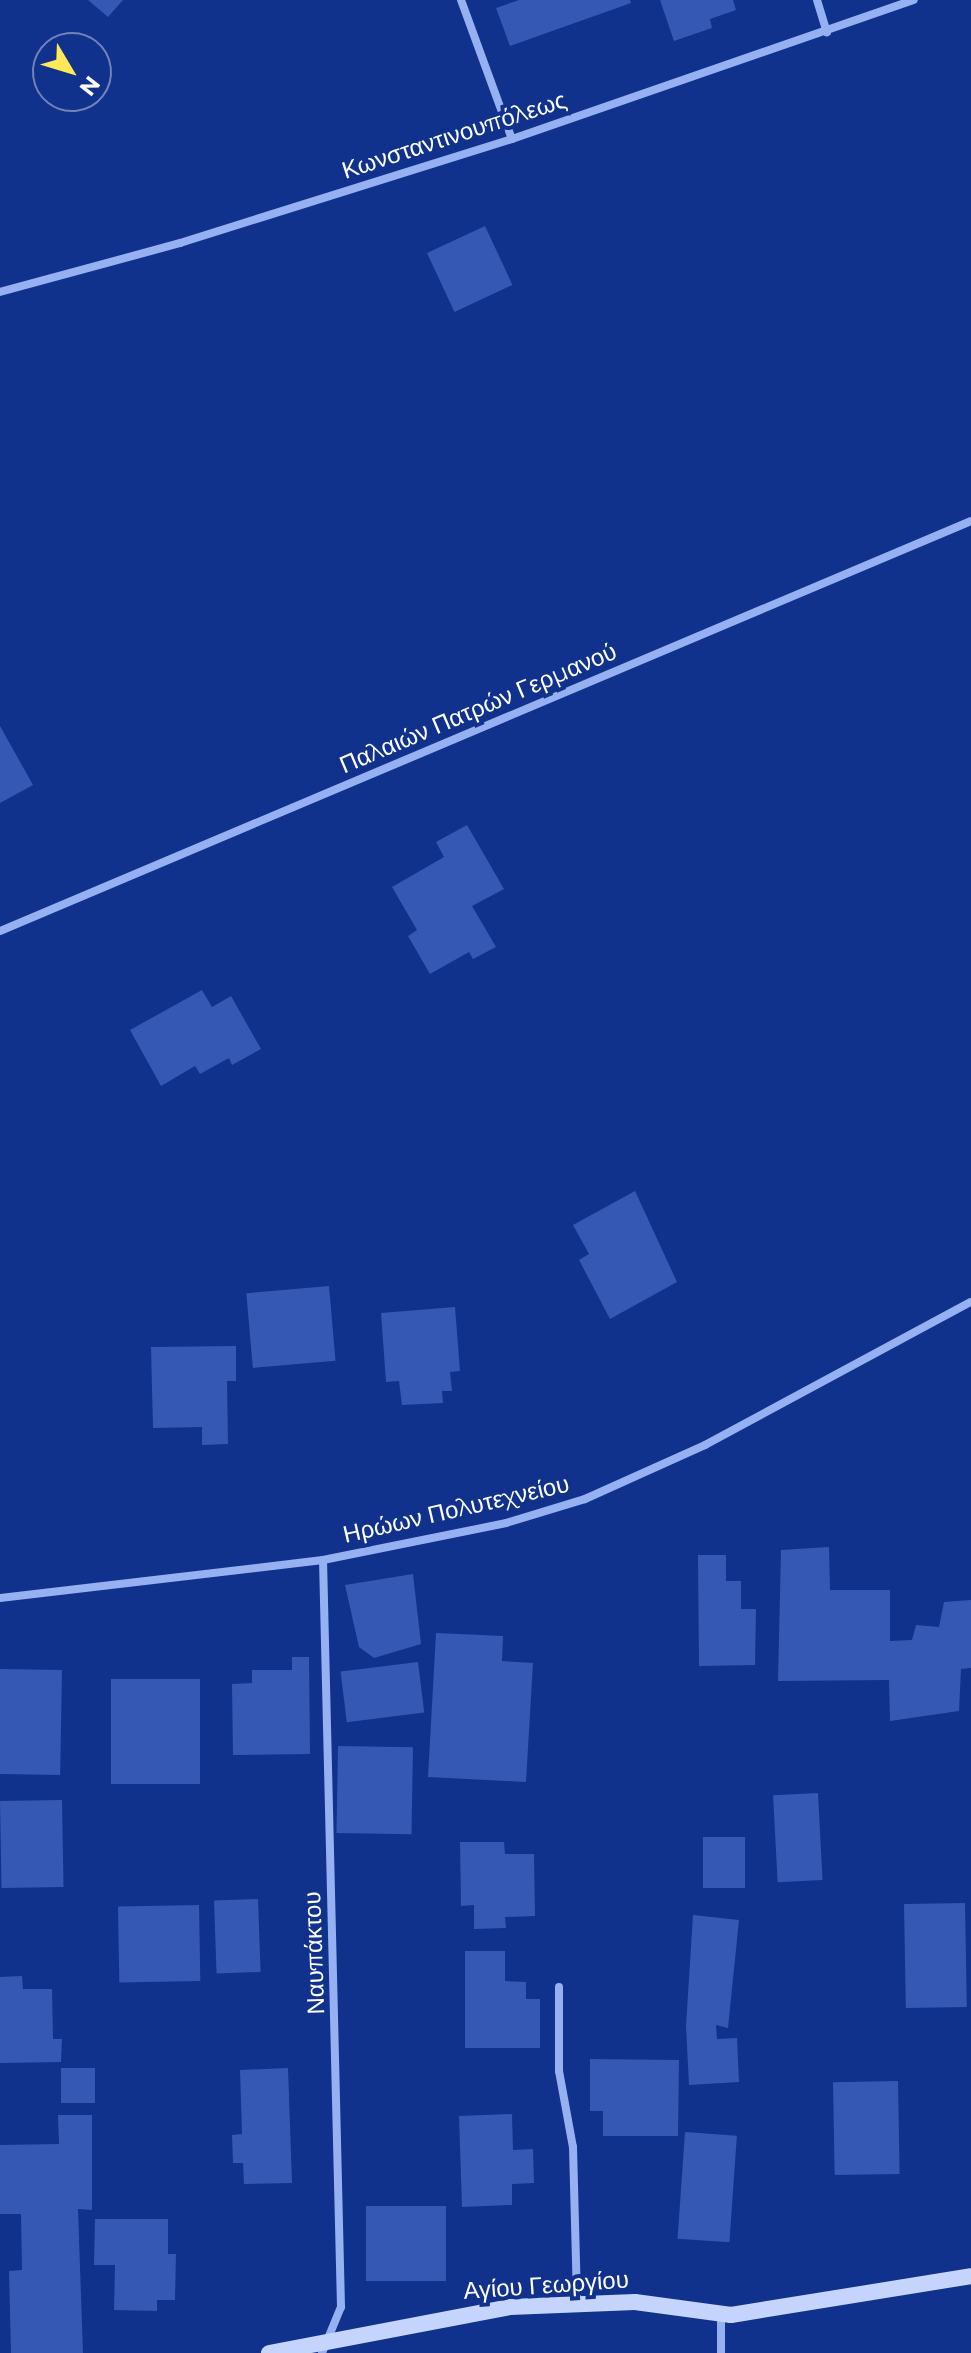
<!DOCTYPE html>
<meta charset="utf-8">
<style>
body{margin:0}
#map{position:relative;width:971px;height:2353px;overflow:hidden;background:#10328c;font-family:Montserrat,sans-serif}
div>[style]{position:absolute}
.building>*{inset:0;background:#3458b4;transform-origin:0 0}
.street>*{height:8px;margin:-4px;padding:0 4px;transform-origin:4px;border-radius:4px;background:#96b1f2}
.secondary>*{height:16px;margin:-8px;padding:0 8px;transform-origin:8px;border-radius:8px;background:#c5d4fc}
span{translate:-50% -50%;white-space:nowrap;text-align:center;line-height:1.15;-webkit-text-stroke:8px #10328c;paint-order:stroke}
.street-label{font-size:24px;color:#fff}
.north{position:absolute;left:32px;top:32px;width:80px;height:80px;box-sizing:border-box;background:#10328c;border:2px solid #7084ba;border-radius:50%;rotate:128deg;font-size:22px;font-weight:700;line-height:32px;text-align:center;color:#fff}
.north::after{content:'';display:block;margin:auto;width:28px;height:36px;background:#ffe958;clip-path:polygon(50% 0,100% 100%,50% 72%,0 100%)}
</style>
<div id="map">
<div class="building">
<div style="clip-path:polygon(88px 0,123px 0,108px 17px)"></div>
<div style="clip-path:polygon(519px 0,630px 0,631px 3px,510px 46px,496px 8px)"></div>
<div style="clip-path:polygon(660px 0,733px 0,736px 10px,710px 19px,712px 28px,674px 41px)"></div>
<div style="left:485px;top:226px;width:65px;height:64px;rotate:65deg"></div>
<div style="clip-path:polygon(0 726px,33px 785px,0 803px)"></div>
<div style="clip-path:polygon(467px 825px,504px 889px,472px 906px,496px 947px,473px 959px,469px 952px,430px 974px,408px 936px,417px 930px,392px 887px,444px 857px,436px 842px)"></div>
<div style="clip-path:polygon(202px 990px,212px 1007px,231px 996px,261px 1049px,232px 1065px,229px 1058px,200px 1074px,195px 1066px,161px 1086px,130px 1030px)"></div>
<div style="clip-path:polygon(635px 1191px,677px 1282px,610px 1319px,579px 1260px,589px 1254px,573px 1225px)"></div>
<div style="left:329px;top:1286px;width:75px;height:83px;rotate:85deg"></div>
<div style="clip-path:polygon(455px 1307px,460px 1371px,450px 1372px,452px 1391px,442px 1391px,443px 1403px,402px 1405px,399px 1381px,386px 1382px,381px 1313px)"></div>
<div style="clip-path:polygon(236px 1346px,236px 1381px,227px 1381px,228px 1444px,202px 1445px,202px 1427px,153px 1428px,151px 1347px)"></div>
<div style="clip-path:polygon(829px 1547px,830px 1590px,890px 1590px,890px 1641px,912px 1640px,916px 1625px,939px 1627px,944px 1602px,971px 1600px,971px 1668px,961px 1669px,959px 1711px,890px 1721px,889px 1680px,778px 1681px,781px 1550px)"></div>
<div style="clip-path:polygon(698px 1555px,726px 1555px,726px 1581px,741px 1581px,741px 1609px,756px 1609px,755px 1665px,699px 1666px)"></div>
<div style="clip-path:polygon(413px 1574px,421px 1644px,374px 1658px,359px 1647px,345px 1585px)"></div>
<div style="clip-path:polygon(436px 1633px,503px 1636px,502px 1661px,533px 1663px,526px 1782px,428px 1777px)"></div>
<div style="clip-path:polygon(292px 1657px,309px 1657px,310px 1754px,233px 1755px,232px 1684px,252px 1683px,252px 1670px,292px 1670px)"></div>
<div style="left:418px;top:1662px;width:51px;height:78px;rotate:83deg"></div>
<div style="left:0;top:1669px;width:62px;height:105px;rotate:1deg"></div>
<div style="left:200px;top:1679px;width:105px;height:89px;rotate:90deg"></div>
<div style="left:338px;top:1746px;width:75px;height:87px;rotate:1deg"></div>
<div style="left:818px;top:1793px;width:87px;height:45px;rotate:87deg"></div>
<div style="left:62px;top:1800px;width:87px;height:62px;rotate:89deg"></div>
<div style="left:703px;top:1837px;width:42px;height:51px"></div>
<div style="clip-path:polygon(460px 1842px,504px 1842px,505px 1854px,534px 1854px,535px 1916px,505px 1917px,506px 1928px,474px 1929px,474px 1905px,461px 1906px)"></div>
<div style="left:258px;top:1899px;width:73px;height:44px;rotate:88deg"></div>
<div style="left:965px;top:1903px;width:104px;height:61px;rotate:89deg"></div>
<div style="left:199px;top:1905px;width:76px;height:81px;rotate:89deg"></div>
<div style="clip-path:polygon(693px 1915px,739px 1920px,728px 2028px,716px 2025px,717px 2039px,737px 2038px,739px 2082px,689px 2085px,686px 2026px)"></div>
<div style="clip-path:polygon(465px 1951px,505px 1951px,505px 1981px,526px 1982px,526px 1999px,540px 1999px,540px 2048px,465px 2048px)"></div>
<div style="clip-path:polygon(22px 1976px,23px 1989px,52px 1989px,53px 2039px,62px 2039px,61px 2062px,0 2063px,0 1977px)"></div>
<div style="clip-path:polygon(590px 2059px,679px 2060px,678px 2136px,603px 2136px,603px 2111px,590px 2111px)"></div>
<div style="left:61px;top:2068px;width:34px;height:35px"></div>
<div style="clip-path:polygon(288px 2068px,292px 2183px,244px 2184px,243px 2163px,233px 2163px,232px 2135px,242px 2134px,240px 2070px)"></div>
<div style="left:898px;top:2081px;width:93px;height:65px;rotate:89deg"></div>
<div style="clip-path:polygon(512px 2114px,513px 2150px,533px 2149px,534px 2183px,512px 2184px,512px 2205px,462px 2207px,459px 2116px)"></div>
<div style="clip-path:polygon(58px 2115px,92px 2115px,92px 2210px,78px 2209px,83px 2353px,11px 2353px,9px 2271px,22px 2270px,21px 2214px,0 2214px,0 2145px,59px 2144px)"></div>
<div style="left:685px;top:2132px;width:52px;height:107px;rotate:4deg"></div>
<div style="left:446px;top:2206px;width:75px;height:80px;rotate:90deg"></div>
<div style="clip-path:polygon(95px 2219px,168px 2219px,168px 2254px,176px 2254px,175px 2300px,157px 2300px,157px 2311px,114px 2310px,115px 2265px,94px 2265px)"></div>
</div>
<div class="street">
<div style="left:461px;top:0;width:148px;rotate:69.9deg"></div>
<div style="left:817px;top:0;width:34px;rotate:73deg"></div>
<div style="left:0;top:292px;width:187px;rotate:-15.2deg"></div>
<div style="left:180px;top:243px;width:348px;rotate:-17.4deg"></div>
<div style="left:512px;top:139px;width:425px;rotate:-19.1deg"></div>
<div style="left:0;top:931px;width:1054px;rotate:-22.89deg"></div>
<div style="left:0;top:1598px;width:325px;rotate:-6.7deg"></div>
<div style="left:323px;top:1560px;width:187px;rotate:-11.4deg"></div>
<div style="left:506px;top:1523px;width:83px;rotate:-16.9deg"></div>
<div style="left:585px;top:1499px;width:132px;rotate:-24.2deg"></div>
<div style="left:705px;top:1445px;width:302px;rotate:-28.3deg"></div>
<div style="left:559px;top:1987px;width:84px;rotate:90deg"></div>
<div style="left:559px;top:2071px;width:77px;rotate:79.6deg"></div>
<div style="left:573px;top:2147px;width:156px;rotate:88.5deg"></div>
<div style="left:721px;top:2315px;width:38px;rotate:90deg"></div>
<div style="left:322px;top:2353px;width:50px;rotate:-67.6deg"></div>
<div style="left:341px;top:2307px;width:747px;rotate:-91.38deg"></div>
</div>
<div class="secondary">
<div style="left:269px;top:2353px;width:245px;rotate:-10.8deg"></div>
<div style="left:510px;top:2307px;width:125px;rotate:-2.3deg"></div>
<div style="left:635px;top:2302px;width:97px;rotate:7.7deg"></div>
<div style="left:731px;top:2315px;width:243px;rotate:-9.2deg"></div>
</div>
<div class="street-label">
<span style="left:454px;top:135px;rotate:-18deg">Κωνσταντινουπόλεως</span>
<span style="left:478px;top:708px;rotate:-23deg">Παλαιών Πατρών Γερμανού</span>
<span style="left:456px;top:1509px;rotate:-13deg">Ηρώων Πολυτεχνείου</span>
<span style="left:314px;top:1953px;rotate:-92deg">Ναυπάκτου</span>
<span style="left:546px;top:2285px;rotate:-4deg">Αγίου Γεωργίου</span>
</div>
<div class="north">N</div>
</div>
